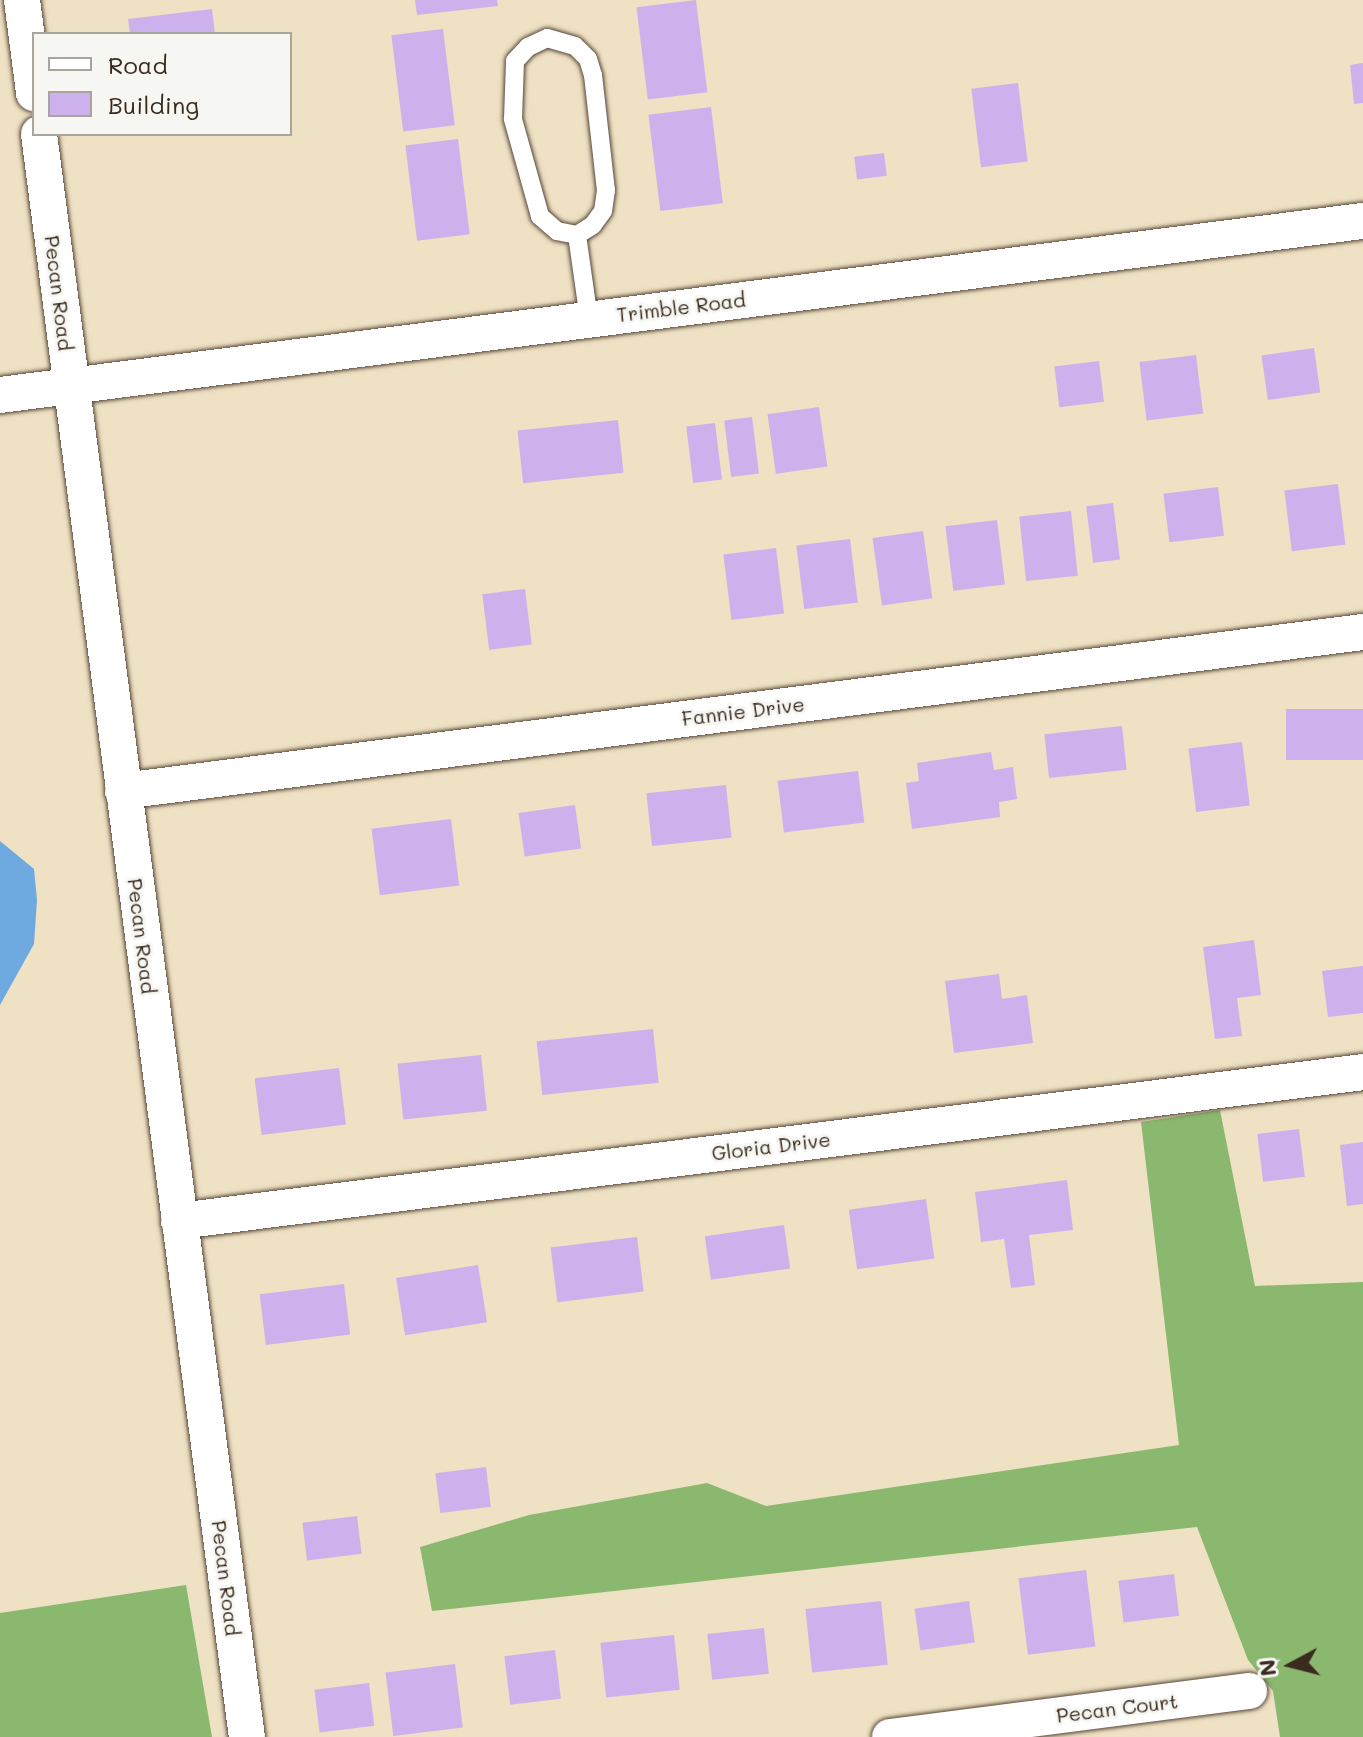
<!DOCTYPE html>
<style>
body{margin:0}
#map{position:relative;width:1363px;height:1737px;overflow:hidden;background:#efe1c3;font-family:Mali,sans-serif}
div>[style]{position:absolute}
.forest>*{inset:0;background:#8bb86f}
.water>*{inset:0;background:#6ea9df}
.building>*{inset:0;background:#ccb1ec;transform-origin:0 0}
.roads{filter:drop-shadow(0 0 2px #564537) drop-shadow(0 0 2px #564537)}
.service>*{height:18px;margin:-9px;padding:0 9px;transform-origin:9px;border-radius:9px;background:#fff}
.minor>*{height:36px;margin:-18px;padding:0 18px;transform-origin:18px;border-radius:18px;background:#fff}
span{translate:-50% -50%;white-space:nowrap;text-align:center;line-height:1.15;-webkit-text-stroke:6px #f6f6f2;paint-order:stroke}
.street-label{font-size:20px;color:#3b2a1e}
.legend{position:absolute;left:32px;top:32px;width:260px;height:104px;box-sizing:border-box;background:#f6f6f2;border:2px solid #aba49d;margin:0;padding:10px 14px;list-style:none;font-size:24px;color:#3b2a1e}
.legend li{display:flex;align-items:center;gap:16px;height:40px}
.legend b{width:40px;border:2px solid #aba49d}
.north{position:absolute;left:1251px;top:1625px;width:80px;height:80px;-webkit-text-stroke:6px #f6f6f2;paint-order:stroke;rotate:263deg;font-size:22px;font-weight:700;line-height:32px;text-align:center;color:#3b2a1e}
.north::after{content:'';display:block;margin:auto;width:28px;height:36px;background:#3b2a1e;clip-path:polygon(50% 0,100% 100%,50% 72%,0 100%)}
</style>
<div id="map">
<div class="forest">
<div style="clip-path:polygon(1220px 1110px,1255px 1286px,1363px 1282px,1363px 1737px,1280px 1737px,1273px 1691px,1248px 1660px,1197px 1527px,432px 1611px,420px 1547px,529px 1515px,707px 1483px,766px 1506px,1179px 1445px,1141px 1122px)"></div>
<div style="clip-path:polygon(186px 1585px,212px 1737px,0 1737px,0 1613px)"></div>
</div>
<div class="water">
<div style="clip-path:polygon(0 841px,34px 869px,37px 900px,34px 944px,0 1005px)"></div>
</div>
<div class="building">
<div style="clip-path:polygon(415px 0,497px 0,498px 6px,417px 15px)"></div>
<div style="left:696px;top:0;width:93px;height:60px;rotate:83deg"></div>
<div style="clip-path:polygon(212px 9px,215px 34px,130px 34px,128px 19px)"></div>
<div style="left:443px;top:29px;width:97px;height:52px;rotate:83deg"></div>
<div style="clip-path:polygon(1363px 63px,1363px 103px,1354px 104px,1350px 65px)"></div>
<div style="left:1018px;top:83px;width:79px;height:47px;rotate:83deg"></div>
<div style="left:711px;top:107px;width:97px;height:63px;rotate:83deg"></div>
<div style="left:458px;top:139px;width:96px;height:53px;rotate:83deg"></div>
<div style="left:884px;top:153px;width:23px;height:30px;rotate:83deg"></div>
<div style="left:1314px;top:348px;width:45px;height:53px;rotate:82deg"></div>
<div style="left:1196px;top:355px;width:59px;height:57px;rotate:83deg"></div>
<div style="left:1099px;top:361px;width:41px;height:45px;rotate:83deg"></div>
<div style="left:819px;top:407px;width:60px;height:52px;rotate:82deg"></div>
<div style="left:752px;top:417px;width:57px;height:28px;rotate:83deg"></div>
<div style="left:618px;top:420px;width:53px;height:101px;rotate:84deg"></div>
<div style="left:715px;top:423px;width:57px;height:29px;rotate:83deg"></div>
<div style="left:1338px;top:484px;width:61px;height:54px;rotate:83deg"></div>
<div style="left:1218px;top:487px;width:49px;height:55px;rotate:83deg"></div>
<div style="left:1113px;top:503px;width:57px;height:27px;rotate:83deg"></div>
<div style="left:1071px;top:511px;width:65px;height:52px;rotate:84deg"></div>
<div style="left:997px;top:520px;width:65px;height:52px;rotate:83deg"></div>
<div style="left:923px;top:531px;width:68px;height:51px;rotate:82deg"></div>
<div style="left:850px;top:539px;width:64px;height:54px;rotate:83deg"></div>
<div style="left:776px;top:548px;width:66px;height:53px;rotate:83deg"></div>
<div style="left:525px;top:589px;width:56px;height:43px;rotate:83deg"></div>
<div style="left:1363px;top:709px;width:51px;height:77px;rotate:90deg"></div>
<div style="left:1122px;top:726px;width:44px;height:78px;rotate:84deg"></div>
<div style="left:1242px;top:742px;width:64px;height:54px;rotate:83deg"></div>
<div style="clip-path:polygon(991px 752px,994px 770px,1013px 767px,1017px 799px,999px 802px,1000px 817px,912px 829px,906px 783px,919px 781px,917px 763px)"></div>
<div style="left:858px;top:771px;width:52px;height:81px;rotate:83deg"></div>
<div style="left:726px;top:785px;width:53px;height:80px;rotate:84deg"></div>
<div style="left:575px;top:805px;width:44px;height:57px;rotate:82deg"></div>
<div style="left:451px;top:819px;width:67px;height:80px;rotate:83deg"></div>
<div style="clip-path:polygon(1254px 940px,1261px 995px,1237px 998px,1242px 1036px,1215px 1039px,1203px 947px)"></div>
<div style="clip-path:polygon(1363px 966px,1363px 1013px,1328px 1017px,1322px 971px)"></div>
<div style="clip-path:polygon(999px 974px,1002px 999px,1027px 995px,1033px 1043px,954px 1053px,945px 981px)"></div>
<div style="left:653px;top:1029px;width:54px;height:117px;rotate:84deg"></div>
<div style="left:481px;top:1055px;width:56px;height:84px;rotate:84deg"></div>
<div style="left:339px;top:1068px;width:57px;height:85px;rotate:83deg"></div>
<div style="left:1299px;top:1129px;width:48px;height:42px;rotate:83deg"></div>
<div style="clip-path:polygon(1363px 1142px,1363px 1204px,1347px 1206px,1340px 1145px)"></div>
<div style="clip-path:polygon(1067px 1180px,1073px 1230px,1029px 1235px,1035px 1285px,1011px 1288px,1004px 1239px,981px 1242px,975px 1192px)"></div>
<div style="left:926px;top:1199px;width:60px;height:78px;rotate:82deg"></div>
<div style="left:784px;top:1225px;width:44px;height:80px;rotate:82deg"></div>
<div style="left:637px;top:1237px;width:55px;height:87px;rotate:83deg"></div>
<div style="left:478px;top:1265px;width:58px;height:83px;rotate:81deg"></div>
<div style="left:344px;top:1284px;width:51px;height:85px;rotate:83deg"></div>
<div style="left:486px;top:1467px;width:40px;height:51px;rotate:83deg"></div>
<div style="left:357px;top:1516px;width:38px;height:55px;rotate:83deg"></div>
<div style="left:1086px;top:1570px;width:77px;height:68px;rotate:83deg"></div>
<div style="left:1174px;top:1574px;width:42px;height:56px;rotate:83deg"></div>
<div style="left:881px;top:1601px;width:64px;height:76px;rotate:84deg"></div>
<div style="left:969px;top:1601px;width:42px;height:55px;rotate:82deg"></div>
<div style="left:764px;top:1628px;width:46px;height:57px;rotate:84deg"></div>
<div style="left:674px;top:1635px;width:55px;height:74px;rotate:84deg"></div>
<div style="left:555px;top:1650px;width:49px;height:51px;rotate:83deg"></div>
<div style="left:455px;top:1664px;width:64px;height:70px;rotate:83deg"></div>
<div style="left:369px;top:1683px;width:43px;height:55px;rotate:83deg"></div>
</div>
<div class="roads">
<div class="service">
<div style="left:547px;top:38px;width:29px;rotate:16deg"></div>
<div style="left:575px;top:46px;width:18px;rotate:45deg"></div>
<div style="left:588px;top:59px;width:17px;rotate:73deg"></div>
<div style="left:593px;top:75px;width:116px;rotate:83.6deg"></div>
<div style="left:606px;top:190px;width:21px;rotate:98deg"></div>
<div style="left:603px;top:211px;width:17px;rotate:126deg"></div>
<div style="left:593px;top:225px;width:19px;rotate:148deg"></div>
<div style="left:577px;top:235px;width:20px;rotate:-169deg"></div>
<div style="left:557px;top:231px;width:23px;rotate:-139deg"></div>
<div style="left:540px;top:216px;width:101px;rotate:-105.6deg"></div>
<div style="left:513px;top:119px;width:58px;rotate:-88deg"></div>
<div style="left:515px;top:61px;width:19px;rotate:-47deg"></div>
<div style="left:528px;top:47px;width:21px;rotate:-25deg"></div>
<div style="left:577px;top:235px;width:85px;rotate:81.9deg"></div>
</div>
<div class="minor">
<div style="left:22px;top:0;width:94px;rotate:82.6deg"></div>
<div style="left:39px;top:134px;width:1616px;rotate:82.61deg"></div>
<div style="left:0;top:395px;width:1374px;rotate:-7.28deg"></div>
<div style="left:123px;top:791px;width:1250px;rotate:-7.31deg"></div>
<div style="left:179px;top:1221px;width:1193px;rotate:-7.17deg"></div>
<div style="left:890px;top:1737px;width:362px;rotate:-7.3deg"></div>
</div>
</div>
<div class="street-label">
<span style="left:59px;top:293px;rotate:83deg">Pecan Road</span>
<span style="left:681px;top:307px;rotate:-7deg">Trimble Road</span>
<span style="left:743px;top:711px;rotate:-7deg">Fannie Drive</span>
<span style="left:142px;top:936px;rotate:83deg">Pecan Road</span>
<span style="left:771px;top:1146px;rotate:-7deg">Gloria Drive</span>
<span style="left:226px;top:1578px;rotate:83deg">Pecan Road</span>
<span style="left:1117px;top:1708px;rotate:-7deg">Pecan Court</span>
</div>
<ul class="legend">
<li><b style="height:10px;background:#fff"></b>Road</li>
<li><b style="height:22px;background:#ccb1ec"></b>Building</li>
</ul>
<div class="north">N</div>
</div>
